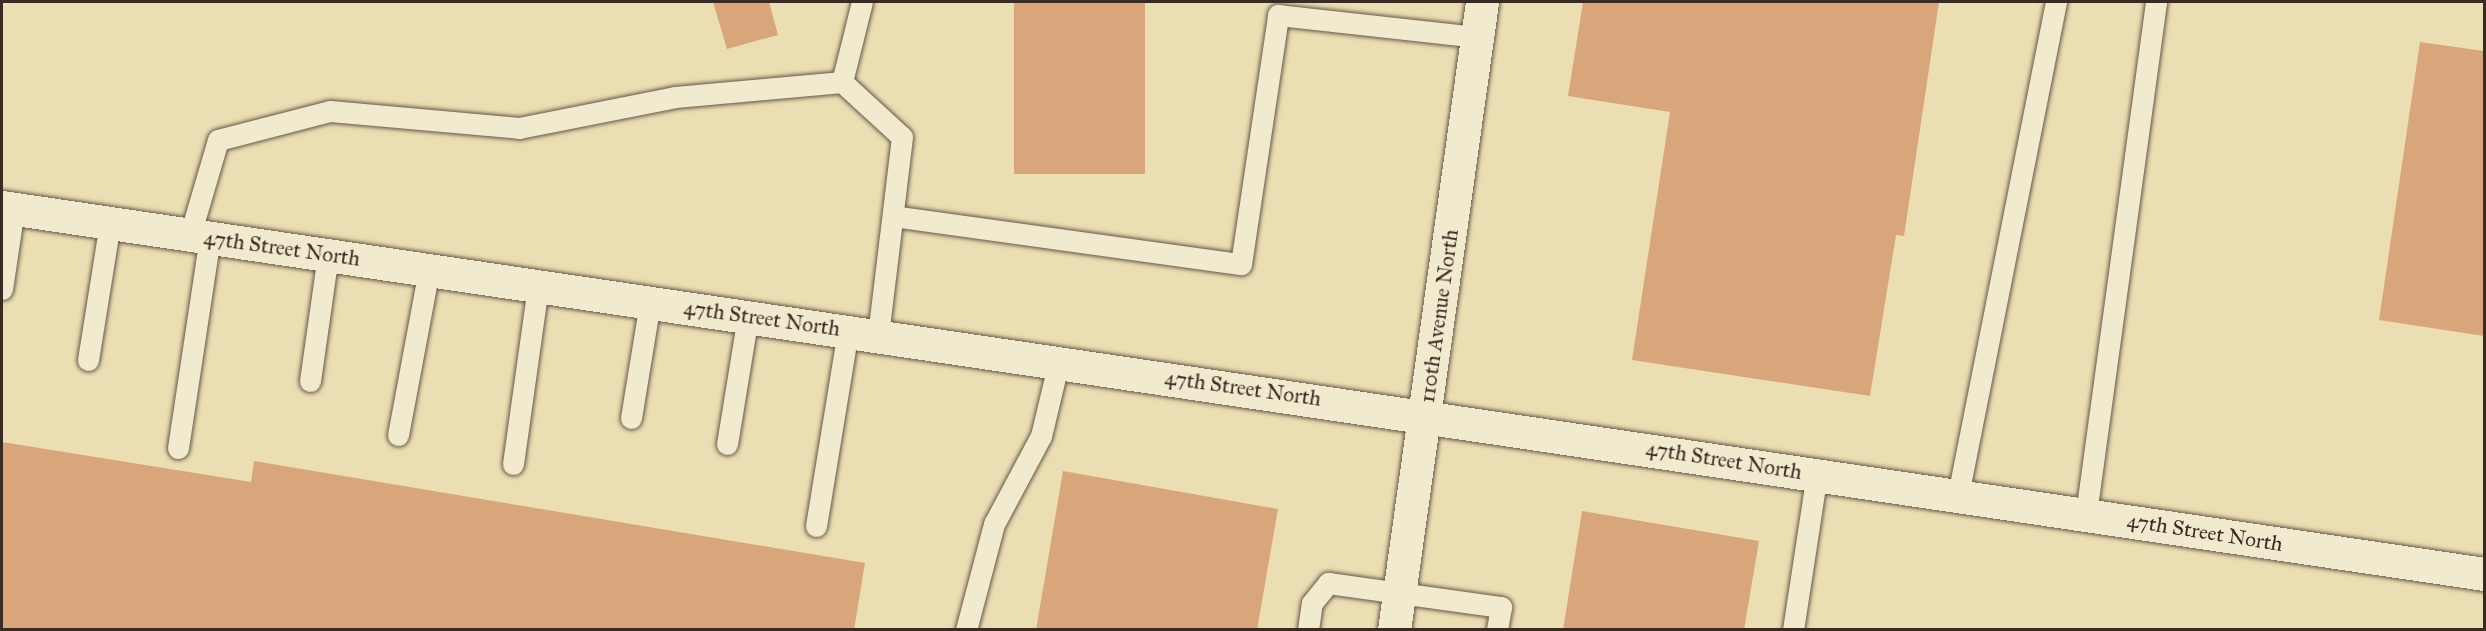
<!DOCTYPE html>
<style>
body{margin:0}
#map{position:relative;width:2486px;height:631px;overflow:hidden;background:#ebdeb3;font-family:"IM FELL Great Primer",serif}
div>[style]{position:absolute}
.building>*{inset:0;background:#d9a67c;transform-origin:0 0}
.roads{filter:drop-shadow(0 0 2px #665748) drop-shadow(0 0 2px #665748)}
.service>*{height:21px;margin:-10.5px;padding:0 10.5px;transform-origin:10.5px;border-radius:10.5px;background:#f2eace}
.minor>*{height:33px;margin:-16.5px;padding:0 16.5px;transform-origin:16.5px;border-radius:16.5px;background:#f2eace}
.tertiary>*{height:33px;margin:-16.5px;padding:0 16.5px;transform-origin:16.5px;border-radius:16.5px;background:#f2eace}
span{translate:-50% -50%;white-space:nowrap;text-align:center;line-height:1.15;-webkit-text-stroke:4.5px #f2eace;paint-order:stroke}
.street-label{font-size:21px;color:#3a2a24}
.frame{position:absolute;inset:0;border:3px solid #3a2a24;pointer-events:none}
</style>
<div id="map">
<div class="building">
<div style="clip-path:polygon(713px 2px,769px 2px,778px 35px,727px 49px)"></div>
<div style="left:1014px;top:2px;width:131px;height:172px"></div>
<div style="clip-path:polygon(1583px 2px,1939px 2px,1904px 236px,1896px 235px,1870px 396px,1632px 360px,1670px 112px,1568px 96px)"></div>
<div style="clip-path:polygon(2420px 42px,2484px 51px,2484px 336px,2379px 320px)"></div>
<div style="clip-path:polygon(2px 442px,251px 482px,254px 461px,865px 563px,854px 630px,2px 630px)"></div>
<div style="clip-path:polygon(1063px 471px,1278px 509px,1257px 630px,1036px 630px)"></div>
<div style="clip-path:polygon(1582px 511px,1759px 541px,1744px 630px,1563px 630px)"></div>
</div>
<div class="roads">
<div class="service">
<div style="left:842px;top:82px;width:82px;rotate:-76deg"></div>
<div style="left:893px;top:216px;width:351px;rotate:7.9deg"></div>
<div style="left:1241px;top:264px;width:252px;rotate:-81.5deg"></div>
<div style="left:1278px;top:15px;width:200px;rotate:6.3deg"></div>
<div style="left:190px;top:235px;width:99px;rotate:-73.6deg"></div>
<div style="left:218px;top:140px;width:116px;rotate:-14.5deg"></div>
<div style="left:330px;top:111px;width:190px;rotate:5.1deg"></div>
<div style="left:519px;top:128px;width:159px;rotate:-11.2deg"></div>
<div style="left:675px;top:97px;width:168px;rotate:-5.1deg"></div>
<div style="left:842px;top:82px;width:81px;rotate:42.5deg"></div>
<div style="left:902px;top:137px;width:199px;rotate:96.9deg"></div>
<div style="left:2px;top:289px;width:81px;rotate:-81.5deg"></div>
<div style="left:88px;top:360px;width:139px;rotate:-80.9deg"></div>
<div style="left:310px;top:381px;width:128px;rotate:-81.9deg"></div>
<div style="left:631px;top:418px;width:118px;rotate:-80.7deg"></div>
<div style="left:398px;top:435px;width:169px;rotate:-79.4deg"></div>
<div style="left:727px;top:444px;width:130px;rotate:-80.7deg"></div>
<div style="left:178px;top:448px;width:213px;rotate:-81.4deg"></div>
<div style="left:513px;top:464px;width:180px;rotate:-82deg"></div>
<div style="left:1958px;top:495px;width:503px;rotate:-78.76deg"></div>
<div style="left:2086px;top:514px;width:517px;rotate:-82.21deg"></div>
<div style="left:816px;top:526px;width:199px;rotate:-80.7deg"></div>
<div style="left:966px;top:630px;width:110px;rotate:-75.2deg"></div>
<div style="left:994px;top:524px;width:100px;rotate:-61.9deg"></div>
<div style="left:1041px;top:436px;width:77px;rotate:-76.5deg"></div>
<div style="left:1308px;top:630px;width:27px;rotate:-82deg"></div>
<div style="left:1312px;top:603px;width:26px;rotate:-51deg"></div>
<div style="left:1328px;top:583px;width:175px;rotate:7.9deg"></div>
<div style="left:1501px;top:607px;width:23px;rotate:100deg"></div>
<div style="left:1793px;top:630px;width:158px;rotate:-81.3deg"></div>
</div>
<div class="minor">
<div style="left:2px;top:207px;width:2509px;rotate:8.41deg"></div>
</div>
<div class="tertiary">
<div style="left:1394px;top:630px;width:634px;rotate:-82.02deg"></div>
</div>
</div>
<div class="street-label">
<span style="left:282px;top:248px;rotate:8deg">47th Street North</span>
<span style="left:1439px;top:316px;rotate:-82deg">110th Avenue North</span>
<span style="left:762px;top:318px;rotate:8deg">47th Street North</span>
<span style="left:1243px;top:388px;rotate:8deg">47th Street North</span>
<span style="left:1724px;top:460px;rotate:9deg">47th Street North</span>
<span style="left:2205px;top:532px;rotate:9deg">47th Street North</span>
</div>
<div class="frame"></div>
</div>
